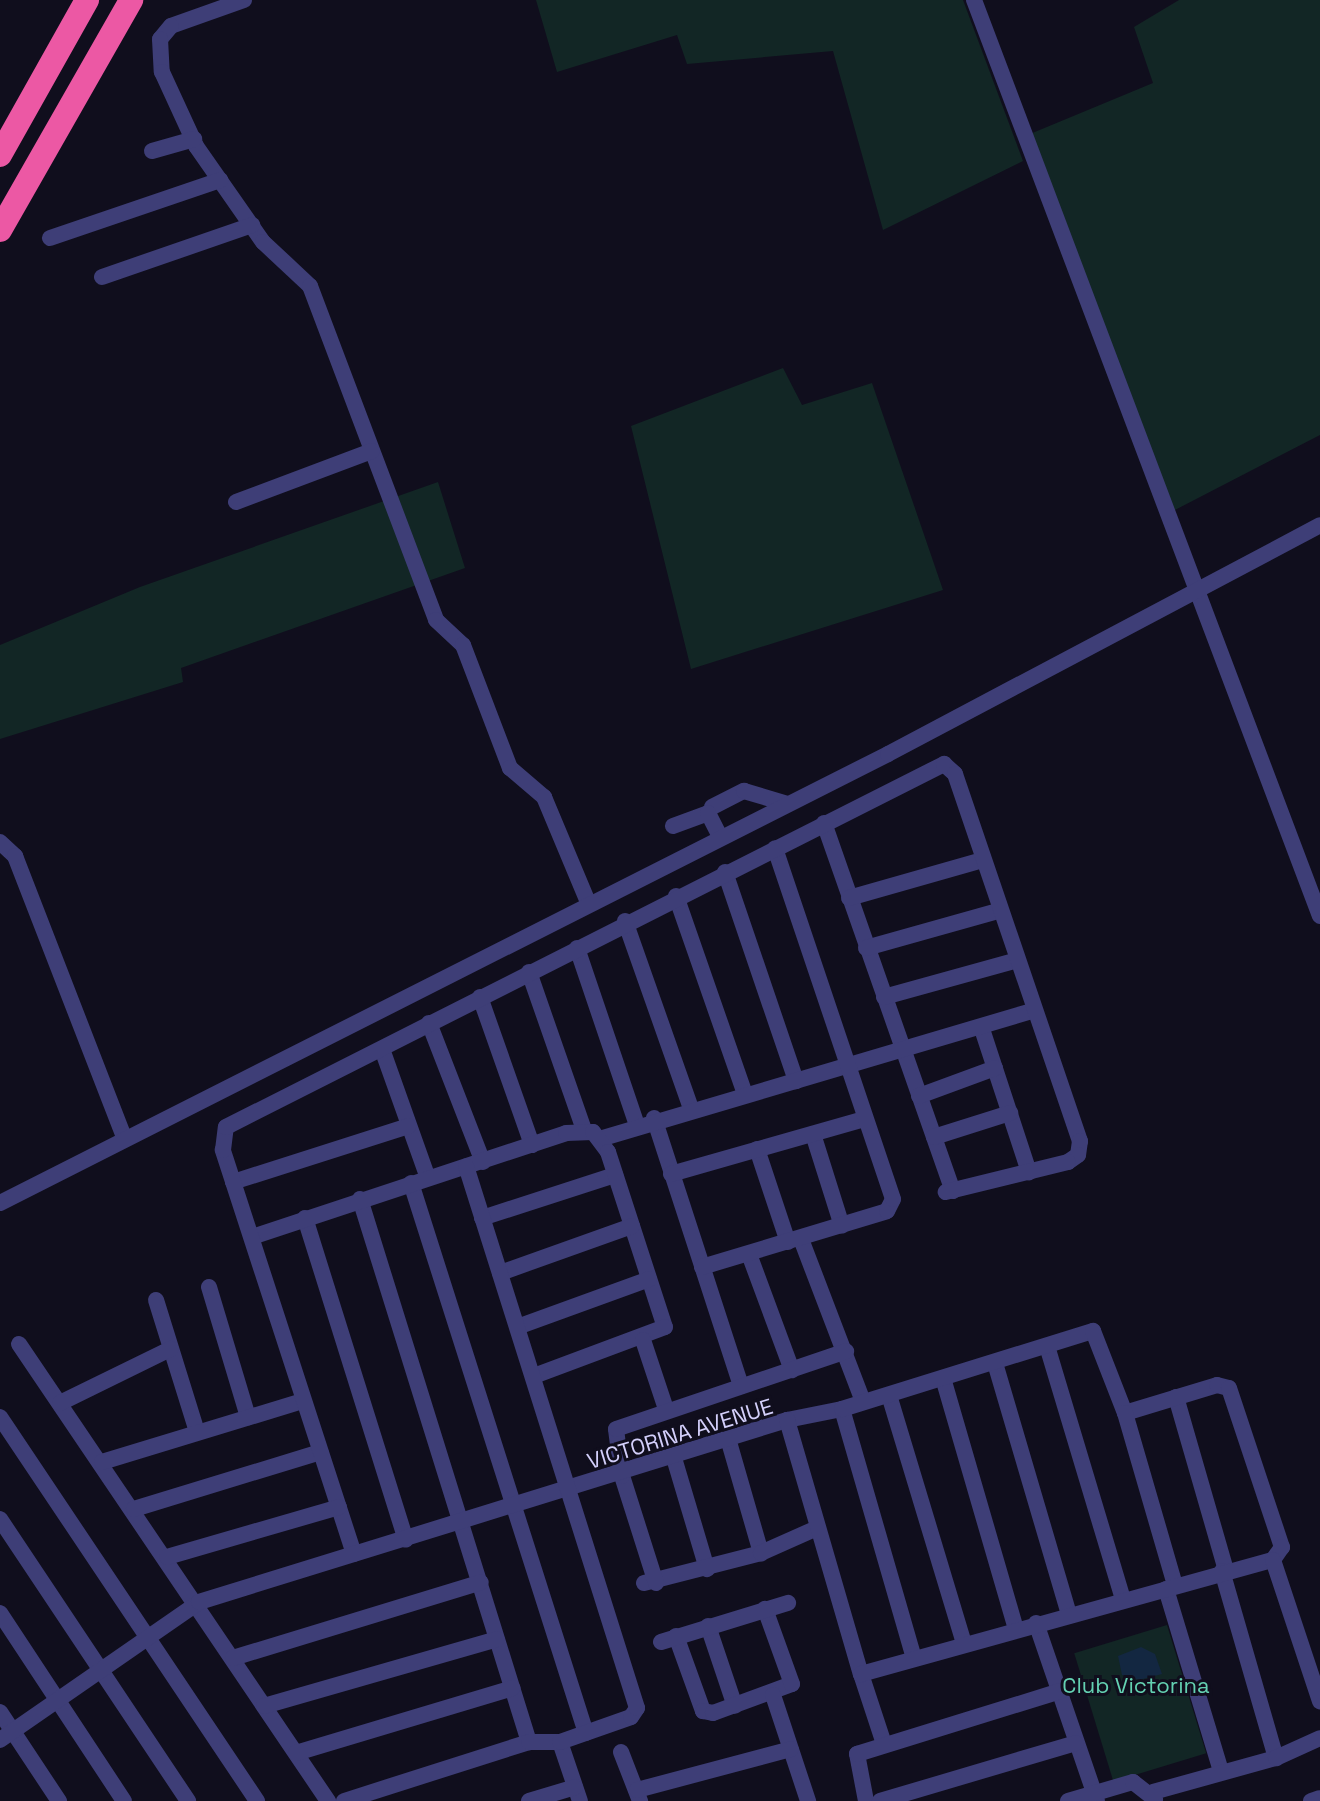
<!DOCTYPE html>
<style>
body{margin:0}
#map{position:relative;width:1320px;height:1801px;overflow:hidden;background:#100e1d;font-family:"Space Grotesk",sans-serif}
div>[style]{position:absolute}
.green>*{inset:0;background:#122625;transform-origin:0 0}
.water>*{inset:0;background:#132741}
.minor>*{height:16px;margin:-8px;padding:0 8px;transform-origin:8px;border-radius:8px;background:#3e3e77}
.highway>*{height:24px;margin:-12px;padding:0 12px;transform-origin:12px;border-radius:12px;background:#ec58a4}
span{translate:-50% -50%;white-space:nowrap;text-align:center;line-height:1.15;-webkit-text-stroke:6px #100e1d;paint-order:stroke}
.street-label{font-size:22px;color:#d3cffa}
.park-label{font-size:22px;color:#64d1b2}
</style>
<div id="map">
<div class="green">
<div style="clip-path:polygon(536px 0,963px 0,1023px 161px,883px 230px,833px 51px,687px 64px,677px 35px,557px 72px)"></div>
<div style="clip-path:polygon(1179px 0,1320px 0,1320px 435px,1173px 511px,1030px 134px,1153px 83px,1134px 27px)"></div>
<div style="clip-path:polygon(783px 368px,802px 405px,872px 383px,943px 590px,691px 669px,631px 426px)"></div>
<div style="clip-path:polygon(438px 482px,465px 568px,181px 668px,183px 682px,0 739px,0 645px,140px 587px)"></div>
<div style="left:1167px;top:1625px;width:134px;height:97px;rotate:73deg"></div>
</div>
<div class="water">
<div style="clip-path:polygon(1141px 1647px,1155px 1654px,1162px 1674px,1139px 1680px,1122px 1675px,1118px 1656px)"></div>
</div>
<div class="minor">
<div style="left:244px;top:0;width:77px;rotate:160.4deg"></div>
<div style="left:171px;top:26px;width:17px;rotate:130deg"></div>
<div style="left:160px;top:39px;width:33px;rotate:87deg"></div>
<div style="left:162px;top:72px;width:81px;rotate:65.3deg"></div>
<div style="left:196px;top:146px;width:117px;rotate:55.1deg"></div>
<div style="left:263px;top:242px;width:64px;rotate:43.1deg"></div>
<div style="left:310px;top:286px;width:357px;rotate:69.3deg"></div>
<div style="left:436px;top:620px;width:37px;rotate:43deg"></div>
<div style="left:463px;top:645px;width:132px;rotate:69.1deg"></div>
<div style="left:510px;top:768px;width:45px;rotate:40.5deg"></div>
<div style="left:544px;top:797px;width:114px;rotate:67.3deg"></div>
<div style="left:974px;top:0;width:979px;rotate:69.31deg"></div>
<div style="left:152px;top:151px;width:44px;rotate:-15.9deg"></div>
<div style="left:50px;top:238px;width:180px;rotate:-18.8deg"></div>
<div style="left:102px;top:277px;width:159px;rotate:-19.1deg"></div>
<div style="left:236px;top:502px;width:145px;rotate:-20.6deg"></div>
<div style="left:712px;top:807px;width:36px;rotate:-27deg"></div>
<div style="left:744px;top:791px;width:46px;rotate:16.5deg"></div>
<div style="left:824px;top:823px;width:390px;rotate:70.7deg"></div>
<div style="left:673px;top:826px;width:37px;rotate:-20deg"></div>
<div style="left:708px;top:813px;width:27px;rotate:63deg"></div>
<div style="left:0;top:842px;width:21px;rotate:43deg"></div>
<div style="left:15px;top:856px;width:301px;rotate:68.8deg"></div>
<div style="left:725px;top:872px;width:221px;rotate:71.2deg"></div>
<div style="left:676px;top:896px;width:210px;rotate:70.8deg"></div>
<div style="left:849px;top:898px;width:138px;rotate:-15.9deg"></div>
<div style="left:625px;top:921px;width:198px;rotate:70.6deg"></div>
<div style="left:577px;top:948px;width:187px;rotate:71.3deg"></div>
<div style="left:866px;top:948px;width:137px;rotate:-15.7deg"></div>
<div style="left:529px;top:972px;width:167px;rotate:70.8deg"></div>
<div style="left:480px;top:997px;width:157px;rotate:70.6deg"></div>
<div style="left:884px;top:997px;width:135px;rotate:-15.5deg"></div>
<div style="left:429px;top:1023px;width:149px;rotate:68.8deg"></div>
<div style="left:982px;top:1029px;width:151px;rotate:71.8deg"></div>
<div style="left:382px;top:1049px;width:137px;rotate:70.4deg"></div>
<div style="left:919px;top:1096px;width:81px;rotate:-20.2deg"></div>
<div style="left:654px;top:1118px;width:282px;rotate:72deg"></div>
<div style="left:813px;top:1134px;width:96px;rotate:72.5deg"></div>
<div style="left:934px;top:1137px;width:80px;rotate:-17.5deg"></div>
<div style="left:603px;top:1138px;width:446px;rotate:-16.5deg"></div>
<div style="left:757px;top:1149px;width:98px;rotate:71.6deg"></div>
<div style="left:671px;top:1174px;width:201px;rotate:-15.9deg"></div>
<div style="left:233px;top:1182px;width:184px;rotate:-17.7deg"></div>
<div style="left:411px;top:1183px;width:577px;rotate:72.35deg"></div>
<div style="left:360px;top:1199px;width:569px;rotate:72.71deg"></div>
<div style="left:0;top:1203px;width:995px;rotate:-26.82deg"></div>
<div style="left:888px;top:754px;width:489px;rotate:-27.9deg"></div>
<div style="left:305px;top:1218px;width:337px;rotate:72.6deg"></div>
<div style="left:482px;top:1218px;width:140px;rotate:-17.9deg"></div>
<div style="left:252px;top:1237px;width:331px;rotate:-18.3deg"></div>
<div style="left:566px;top:1133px;width:27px;rotate:-2deg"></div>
<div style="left:593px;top:1132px;width:25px;rotate:53deg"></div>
<div style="left:608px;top:1152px;width:184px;rotate:72deg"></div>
<div style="left:665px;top:1327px;width:140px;rotate:159.5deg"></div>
<div style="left:801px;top:1239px;width:173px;rotate:69.1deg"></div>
<div style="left:749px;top:1254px;width:124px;rotate:69.7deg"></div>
<div style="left:702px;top:1267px;width:193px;rotate:-16.8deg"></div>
<div style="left:887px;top:1211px;width:13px;rotate:-63deg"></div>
<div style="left:893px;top:1199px;width:370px;rotate:-108.6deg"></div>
<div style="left:500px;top:1273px;width:140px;rotate:-19.6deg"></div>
<div style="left:209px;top:1287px;width:136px;rotate:73.3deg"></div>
<div style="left:156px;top:1300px;width:138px;rotate:72.7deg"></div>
<div style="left:520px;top:1326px;width:137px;rotate:-20deg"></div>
<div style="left:643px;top:1340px;width:73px;rotate:71.6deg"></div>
<div style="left:19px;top:1344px;width:552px;rotate:55.94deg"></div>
<div style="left:1047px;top:1346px;width:265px;rotate:73.3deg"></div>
<div style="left:995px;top:1363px;width:263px;rotate:73.6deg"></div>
<div style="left:943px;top:1378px;width:261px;rotate:73.8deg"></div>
<div style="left:889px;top:1395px;width:259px;rotate:73.2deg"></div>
<div style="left:1176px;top:1397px;width:180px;rotate:73.9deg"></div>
<div style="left:60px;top:1403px;width:123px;rotate:-26.1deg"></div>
<div style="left:842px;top:1409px;width:259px;rotate:73.9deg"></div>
<div style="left:1125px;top:1413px;width:96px;rotate:-16.9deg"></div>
<div style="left:1217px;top:1385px;width:12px;rotate:14deg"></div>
<div style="left:1229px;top:1388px;width:168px;rotate:71.6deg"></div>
<div style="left:1282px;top:1547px;width:16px;rotate:125deg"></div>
<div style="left:0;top:1417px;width:462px;rotate:56.2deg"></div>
<div style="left:787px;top:1420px;width:56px;rotate:-11.3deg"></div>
<div style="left:842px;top:1409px;width:263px;rotate:-17.3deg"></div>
<div style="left:1093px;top:1331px;width:88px;rotate:68.7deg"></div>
<div style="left:1125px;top:1413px;width:179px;rotate:73.8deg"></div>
<div style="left:729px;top:1442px;width:116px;rotate:73.9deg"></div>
<div style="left:674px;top:1458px;width:116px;rotate:73.4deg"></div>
<div style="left:102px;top:1462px;width:210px;rotate:-16.9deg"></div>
<div style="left:134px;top:1509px;width:195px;rotate:-17deg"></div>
<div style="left:0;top:1519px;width:339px;rotate:56.3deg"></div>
<div style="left:354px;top:1554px;width:425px;rotate:-108deg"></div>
<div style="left:223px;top:1150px;width:23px;rotate:-83deg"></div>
<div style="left:226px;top:1127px;width:805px;rotate:-26.82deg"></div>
<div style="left:944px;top:764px;width:15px;rotate:42deg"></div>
<div style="left:955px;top:774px;width:388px;rotate:71.2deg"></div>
<div style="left:1080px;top:1141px;width:14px;rotate:98deg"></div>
<div style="left:1078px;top:1155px;width:12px;rotate:145deg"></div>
<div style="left:1068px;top:1162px;width:126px;rotate:166.2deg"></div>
<div style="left:167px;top:1557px;width:179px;rotate:-16.2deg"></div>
<div style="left:1222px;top:1571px;width:195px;rotate:73.9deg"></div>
<div style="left:644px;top:1583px;width:121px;rotate:-14.4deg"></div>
<div style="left:761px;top:1553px;width:59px;rotate:-24deg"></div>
<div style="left:656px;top:1583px;width:112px;rotate:-107.6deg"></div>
<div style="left:622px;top:1476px;width:47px;rotate:-97.3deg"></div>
<div style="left:616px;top:1429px;width:243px;rotate:-18.7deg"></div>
<div style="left:1166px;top:1589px;width:190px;rotate:73.2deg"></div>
<div style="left:0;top:1613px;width:225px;rotate:56.6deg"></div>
<div style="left:1036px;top:1623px;width:188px;rotate:71.1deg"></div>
<div style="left:708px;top:1626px;width:84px;rotate:71.4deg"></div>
<div style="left:676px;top:1636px;width:80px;rotate:70.2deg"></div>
<div style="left:703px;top:1711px;width:10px;rotate:11deg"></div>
<div style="left:713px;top:1713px;width:84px;rotate:-20.2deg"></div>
<div style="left:792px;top:1684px;width:80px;rotate:-109.8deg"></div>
<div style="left:661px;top:1642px;width:133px;rotate:-17.1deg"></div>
<div style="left:233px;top:1658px;width:259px;rotate:-17deg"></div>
<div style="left:861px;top:1674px;width:74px;rotate:71.8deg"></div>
<div style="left:773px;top:1695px;width:112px;rotate:71.7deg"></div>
<div style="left:264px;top:1706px;width:242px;rotate:-16deg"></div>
<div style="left:0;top:1712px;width:107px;rotate:56.5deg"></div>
<div style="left:0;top:1740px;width:242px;rotate:-34.7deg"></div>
<div style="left:199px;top:1602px;width:616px;rotate:-17.2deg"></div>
<div style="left:787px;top:1420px;width:265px;rotate:73.8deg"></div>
<div style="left:861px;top:1674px;width:427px;rotate:-15.5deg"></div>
<div style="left:1273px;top:1560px;width:149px;rotate:71.6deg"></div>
<div style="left:560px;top:1742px;width:62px;rotate:71.3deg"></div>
<div style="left:621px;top:1752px;width:53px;rotate:68.8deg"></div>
<div style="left:296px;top:1753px;width:226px;rotate:-16.7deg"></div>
<div style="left:637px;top:1790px;width:159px;rotate:-14.9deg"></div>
<div style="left:1153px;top:1792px;width:128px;rotate:-15.5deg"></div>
<div style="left:1276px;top:1758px;width:48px;rotate:-24.4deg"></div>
<div style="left:344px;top:1801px;width:194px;rotate:-17.7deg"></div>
<div style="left:529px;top:1742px;width:31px"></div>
<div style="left:560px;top:1742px;width:75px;rotate:-19.4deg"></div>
<div style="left:631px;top:1717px;width:11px;rotate:-56deg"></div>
<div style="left:637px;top:1708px;width:568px;rotate:-107.51deg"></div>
<div style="left:529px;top:1801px;width:48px;rotate:-16.9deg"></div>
<div style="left:866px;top:1801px;width:48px;rotate:-100.8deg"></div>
<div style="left:857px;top:1754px;width:213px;rotate:-17.2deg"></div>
<div style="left:880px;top:1801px;width:204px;rotate:-16.5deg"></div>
<div style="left:1068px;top:1801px;width:68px;rotate:-16.3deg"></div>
<div style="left:1133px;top:1782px;width:28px;rotate:38deg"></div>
<div style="left:1311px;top:1801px;width:9px;rotate:-18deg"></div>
</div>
<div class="highway">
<div style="left:0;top:155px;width:178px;rotate:-60.7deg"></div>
<div style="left:0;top:230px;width:265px;rotate:-60.3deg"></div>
</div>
<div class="street-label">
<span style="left:680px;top:1434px;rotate:-17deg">VICTORINA AVENUE</span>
</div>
<div class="park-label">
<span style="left:1136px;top:1686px">Club Victorina</span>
</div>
</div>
